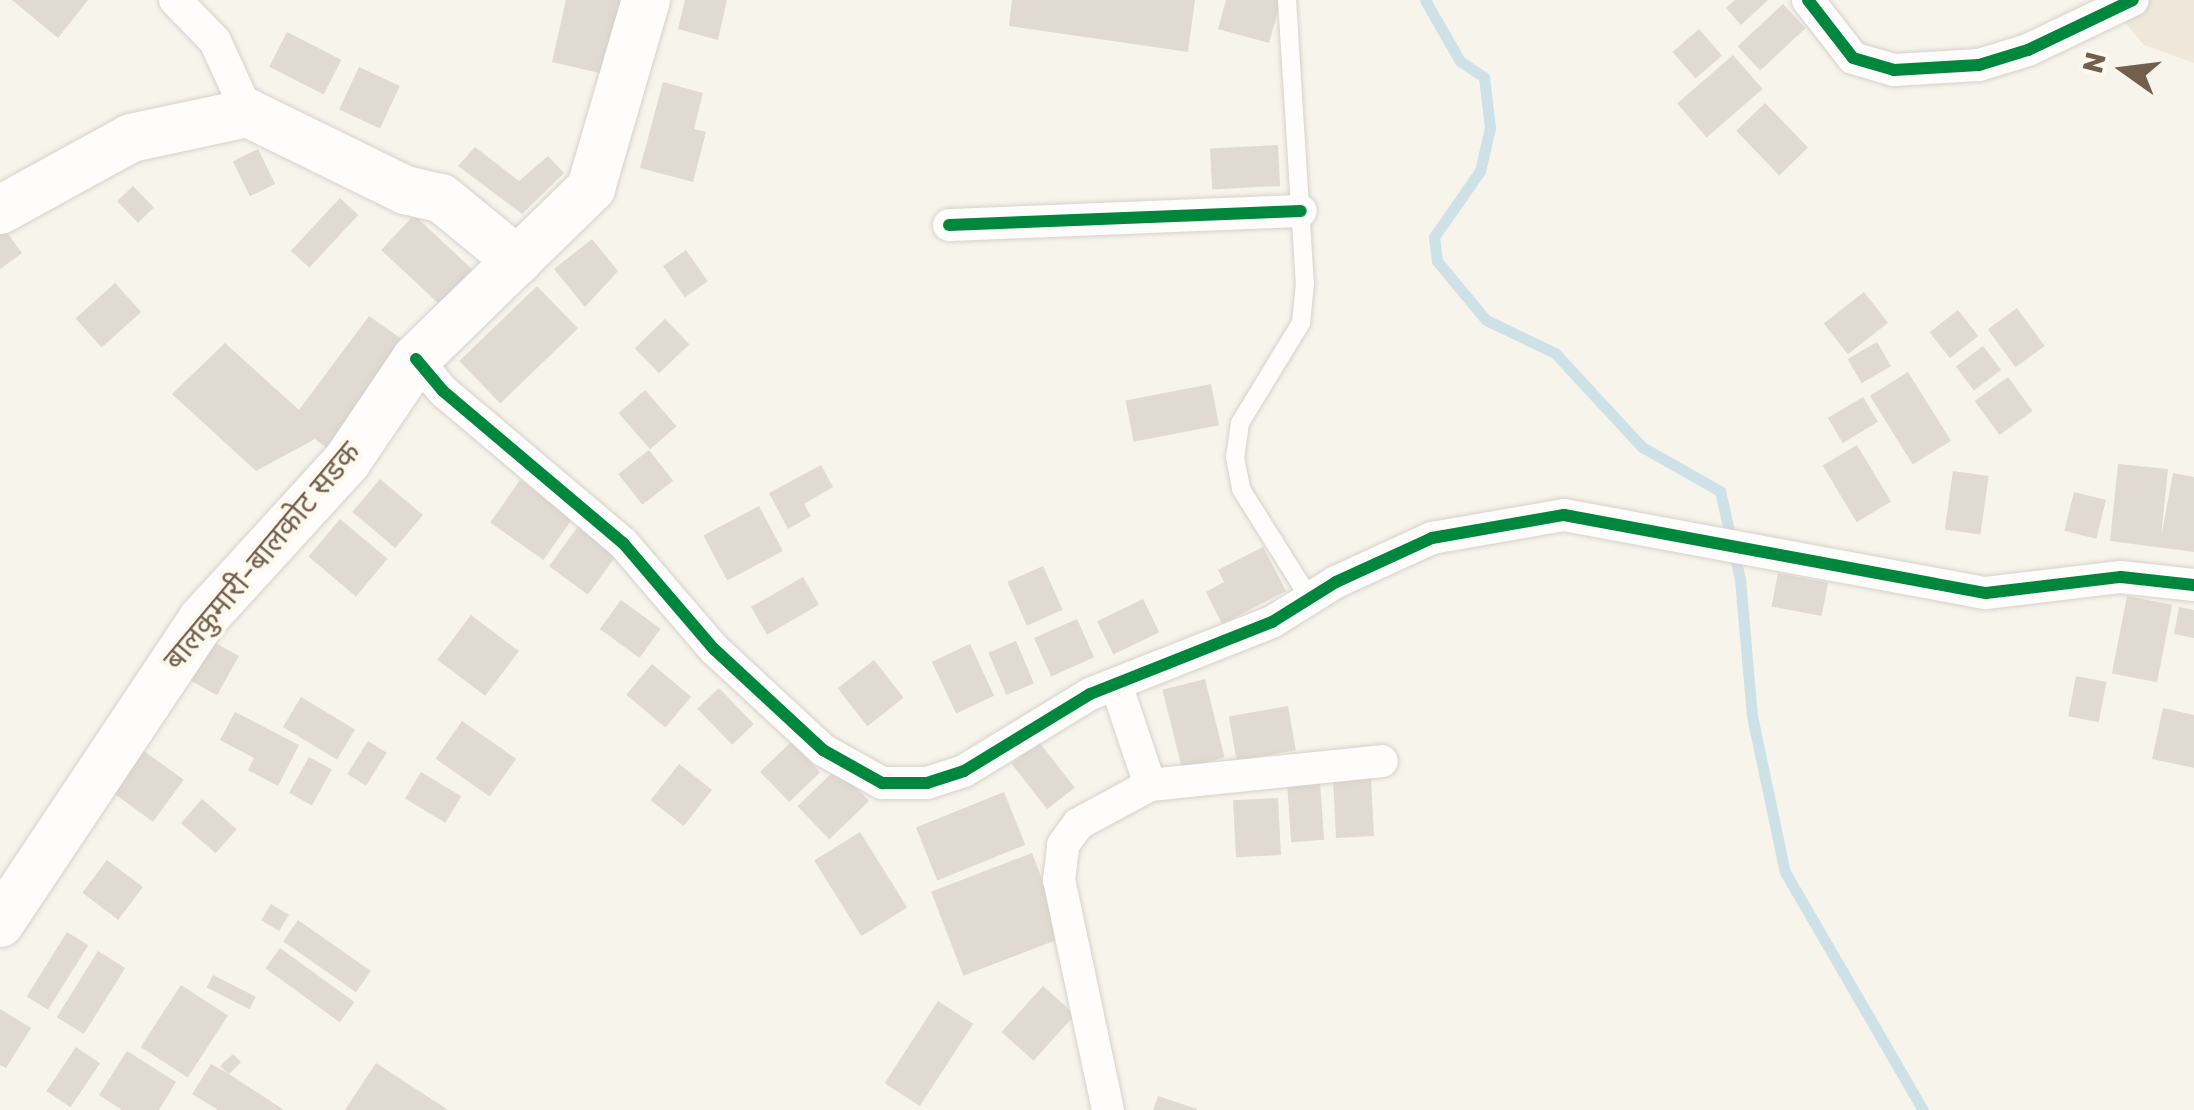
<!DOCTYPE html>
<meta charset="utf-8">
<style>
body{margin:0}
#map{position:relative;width:2194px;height:1110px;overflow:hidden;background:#f7f4ec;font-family:Rubik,"Noto Sans Devanagari",sans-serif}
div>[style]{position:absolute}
.residential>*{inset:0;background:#efe7da}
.stream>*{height:11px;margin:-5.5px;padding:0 5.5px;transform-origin:5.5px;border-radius:5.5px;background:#cee1e6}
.building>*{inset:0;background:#e0dad2;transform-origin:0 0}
.roads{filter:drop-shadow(0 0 2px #d6d1ca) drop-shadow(0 0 2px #d6d1ca)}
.lane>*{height:18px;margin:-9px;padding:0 9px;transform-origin:9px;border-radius:9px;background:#fefdfc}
.street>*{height:32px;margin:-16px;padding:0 16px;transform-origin:16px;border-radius:16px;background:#fefdfc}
.secondary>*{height:48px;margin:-24px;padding:0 24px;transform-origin:24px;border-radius:24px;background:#fefdfc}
.cycleway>*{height:12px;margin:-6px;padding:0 6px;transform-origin:6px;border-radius:6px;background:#00873e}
span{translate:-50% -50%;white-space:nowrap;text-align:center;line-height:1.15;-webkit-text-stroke:8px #fef9ee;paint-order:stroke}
.street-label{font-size:30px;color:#735f4e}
.north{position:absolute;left:2074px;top:20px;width:100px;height:100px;-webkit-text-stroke:8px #fef9ee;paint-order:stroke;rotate:284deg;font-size:28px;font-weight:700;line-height:40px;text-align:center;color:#735f4e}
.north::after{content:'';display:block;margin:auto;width:35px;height:45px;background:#735f4e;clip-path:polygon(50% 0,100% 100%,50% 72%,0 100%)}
</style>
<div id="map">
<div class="residential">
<div style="clip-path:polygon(2106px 0,2194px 0,2194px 63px,2144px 45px)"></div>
</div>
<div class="stream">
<div style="left:1425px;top:0;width:70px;rotate:60.2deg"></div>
<div style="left:1460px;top:61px;width:29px;rotate:34deg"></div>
<div style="left:1484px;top:77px;width:51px;rotate:83.3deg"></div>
<div style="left:1490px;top:128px;width:44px;rotate:103.1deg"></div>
<div style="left:1480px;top:171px;width:80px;rotate:124.9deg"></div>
<div style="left:1434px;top:237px;width:24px;rotate:83deg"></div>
<div style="left:1437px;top:261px;width:77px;rotate:50.3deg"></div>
<div style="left:1486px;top:320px;width:76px;rotate:25.6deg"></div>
<div style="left:1555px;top:353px;width:128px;rotate:47.2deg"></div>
<div style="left:1642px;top:447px;width:90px;rotate:29.4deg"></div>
<div style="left:1720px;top:491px;width:90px;rotate:77.2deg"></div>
<div style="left:1740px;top:579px;width:138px;rotate:85deg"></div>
<div style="left:1752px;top:716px;width:159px;rotate:78.1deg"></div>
<div style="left:1785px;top:872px;width:275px;rotate:59.9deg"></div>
</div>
<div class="building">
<div style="clip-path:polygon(12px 0,88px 0,58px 38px)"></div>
<div style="clip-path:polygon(566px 0,621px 0,604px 74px,552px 62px)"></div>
<div style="clip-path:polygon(685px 0,727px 0,718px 40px,678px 29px)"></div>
<div style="clip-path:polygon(1012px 0,1195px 0,1188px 52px,1009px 26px)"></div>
<div style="clip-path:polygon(1226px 0,1281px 0,1269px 43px,1218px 29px)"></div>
<div style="clip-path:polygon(1735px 0,1768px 0,1741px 25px,1726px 8px)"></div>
<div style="left:1783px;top:4px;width:33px;height:62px;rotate:47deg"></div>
<div style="left:1699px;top:29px;width:35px;height:35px;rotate:49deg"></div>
<div style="left:287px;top:32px;width:61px;height:39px;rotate:27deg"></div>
<div style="left:1733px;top:55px;width:45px;height:74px;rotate:49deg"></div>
<div style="left:359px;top:67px;width:45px;height:47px;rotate:25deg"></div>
<div style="clip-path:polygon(663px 82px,703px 93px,694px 129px,706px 132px,693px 182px,640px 168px)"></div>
<div style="left:1765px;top:103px;width:62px;height:40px;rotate:46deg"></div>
<div style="left:1278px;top:145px;width:41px;height:68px;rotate:87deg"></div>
<div style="clip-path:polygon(475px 147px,519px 181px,548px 156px,564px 173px,522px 214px,458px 166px)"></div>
<div style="left:258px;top:149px;width:39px;height:28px;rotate:64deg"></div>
<div style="left:133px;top:186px;width:30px;height:22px;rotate:46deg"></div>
<div style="left:340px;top:198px;width:25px;height:72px;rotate:43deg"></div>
<div style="left:414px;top:215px;width:86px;height:48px;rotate:43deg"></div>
<div style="clip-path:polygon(0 223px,22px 253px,0 269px)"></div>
<div style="clip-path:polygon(592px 239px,618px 271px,585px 307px,554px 269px)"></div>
<div style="left:686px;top:250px;width:38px;height:28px;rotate:55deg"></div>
<div style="left:115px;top:283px;width:39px;height:53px;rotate:48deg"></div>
<div style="left:537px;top:286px;width:59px;height:108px;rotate:46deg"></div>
<div style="left:1864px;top:292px;width:39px;height:51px;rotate:52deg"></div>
<div style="left:2017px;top:308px;width:47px;height:36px;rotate:54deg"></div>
<div style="left:1958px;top:310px;width:33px;height:36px;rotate:52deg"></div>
<div style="clip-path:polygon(369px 316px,403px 340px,328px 449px,315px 439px,256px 471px,172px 394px,225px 343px,299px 410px)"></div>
<div style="left:665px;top:319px;width:35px;height:42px;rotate:46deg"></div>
<div style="left:1877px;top:342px;width:28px;height:34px;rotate:60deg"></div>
<div style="left:1983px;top:346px;width:30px;height:34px;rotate:53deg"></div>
<div style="left:1908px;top:372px;width:81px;height:45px;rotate:58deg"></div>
<div style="left:2008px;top:377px;width:42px;height:41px;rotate:54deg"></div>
<div style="left:1211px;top:384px;width:42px;height:87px;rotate:79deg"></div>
<div style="left:645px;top:390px;width:48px;height:35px;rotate:49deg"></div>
<div style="left:1863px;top:397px;width:29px;height:41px;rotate:59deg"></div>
<div style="left:1857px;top:445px;width:66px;height:40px;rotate:59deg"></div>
<div style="left:649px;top:450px;width:39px;height:39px;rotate:52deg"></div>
<div style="clip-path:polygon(2118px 464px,2168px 469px,2161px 537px,2173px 473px,2194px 477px,2194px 552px,2110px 541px)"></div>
<div style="clip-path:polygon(821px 465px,833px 487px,804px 504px,811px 516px,788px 529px,769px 493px)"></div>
<div style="left:1953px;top:471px;width:36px;height:59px;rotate:8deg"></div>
<div style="left:380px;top:479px;width:56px;height:43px;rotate:40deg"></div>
<div style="left:520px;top:480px;width:65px;height:52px;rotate:35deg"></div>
<div style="left:2074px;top:492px;width:33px;height:40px;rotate:14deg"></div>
<div style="left:759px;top:506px;width:51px;height:63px;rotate:62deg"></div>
<div style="left:340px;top:519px;width:62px;height:49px;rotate:40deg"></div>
<div style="left:579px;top:525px;width:48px;height:51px;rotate:36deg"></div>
<div style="clip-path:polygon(1263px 547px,1286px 591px,1222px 624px,1206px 592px,1224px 582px,1218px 570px)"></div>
<div style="left:1043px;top:566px;width:48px;height:39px;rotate:66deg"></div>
<div style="left:1778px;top:573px;width:51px;height:34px;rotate:11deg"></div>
<div style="left:803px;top:577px;width:32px;height:60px;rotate:60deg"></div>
<div style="left:2127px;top:596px;width:46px;height:79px;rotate:11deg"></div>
<div style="left:1143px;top:599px;width:37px;height:51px;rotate:64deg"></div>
<div style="left:621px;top:600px;width:49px;height:36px;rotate:36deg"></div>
<div style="clip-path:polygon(2179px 607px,2194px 610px,2194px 638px,2174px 634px)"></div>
<div style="left:471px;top:615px;width:60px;height:56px;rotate:37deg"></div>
<div style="left:1077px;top:619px;width:42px;height:47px;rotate:66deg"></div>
<div style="left:210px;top:640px;width:33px;height:45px;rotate:29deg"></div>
<div style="left:1016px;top:641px;width:46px;height:30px;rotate:67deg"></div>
<div style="left:970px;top:644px;width:57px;height:42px;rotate:65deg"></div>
<div style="left:874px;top:660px;width:48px;height:46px;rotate:52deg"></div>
<div style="left:652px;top:664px;width:51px;height:40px;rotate:40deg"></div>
<div style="left:2076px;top:676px;width:31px;height:41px;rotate:11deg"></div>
<div style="left:1205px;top:679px;width:81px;height:44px;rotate:76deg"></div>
<div style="left:719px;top:688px;width:50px;height:30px;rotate:46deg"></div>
<div style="left:301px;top:697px;width:63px;height:35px;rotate:31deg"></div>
<div style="left:1288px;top:706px;width:45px;height:60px;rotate:80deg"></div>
<div style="clip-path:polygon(2163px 708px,2194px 715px,2194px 768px,2152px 759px)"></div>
<div style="clip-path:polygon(235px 712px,299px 745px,278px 786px,248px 770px,254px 758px,220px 740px)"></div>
<div style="left:462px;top:721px;width:66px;height:46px;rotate:35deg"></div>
<div style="left:368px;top:741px;width:22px;height:39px;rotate:32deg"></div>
<div style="left:791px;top:742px;width:42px;height:43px;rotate:46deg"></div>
<div style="left:1039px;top:742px;width:58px;height:35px;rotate:52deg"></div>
<div style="left:144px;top:751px;width:49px;height:52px;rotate:36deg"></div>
<div style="left:309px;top:757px;width:26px;height:41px;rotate:29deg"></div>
<div style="left:679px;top:764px;width:42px;height:46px;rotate:38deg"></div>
<div style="left:837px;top:768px;width:46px;height:55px;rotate:46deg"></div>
<div style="left:421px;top:772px;width:47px;height:31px;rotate:31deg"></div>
<div style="left:1371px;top:779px;width:57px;height:38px;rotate:87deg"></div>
<div style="left:1320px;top:781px;width:59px;height:33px;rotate:86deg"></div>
<div style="left:1004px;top:792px;width:57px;height:95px;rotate:68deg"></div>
<div style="left:1278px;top:798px;width:57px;height:45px;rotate:87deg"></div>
<div style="left:202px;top:799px;width:46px;height:32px;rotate:41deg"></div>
<div style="left:860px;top:832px;width:89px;height:54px;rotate:58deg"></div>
<div style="left:1032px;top:853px;width:90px;height:108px;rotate:69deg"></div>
<div style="left:107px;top:860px;width:45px;height:41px;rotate:37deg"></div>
<div style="left:271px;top:904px;width:21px;height:19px;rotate:31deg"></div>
<div style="left:298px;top:920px;width:89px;height:26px;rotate:35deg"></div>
<div style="left:67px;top:932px;width:25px;height:76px;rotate:32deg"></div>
<div style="left:280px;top:948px;width:92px;height:25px;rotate:36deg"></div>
<div style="left:98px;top:951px;width:32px;height:78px;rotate:32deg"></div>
<div style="left:213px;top:975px;width:48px;height:14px;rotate:27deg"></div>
<div style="left:181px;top:985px;width:56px;height:74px;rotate:33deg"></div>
<div style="left:1043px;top:986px;width:43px;height:62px;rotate:42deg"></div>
<div style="left:938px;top:1001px;width:42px;height:98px;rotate:33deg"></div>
<div style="clip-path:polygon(0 1009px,31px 1028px,6px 1068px,0 1065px)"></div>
<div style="left:76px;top:1047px;width:29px;height:53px;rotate:34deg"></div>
<div style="clip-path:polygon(127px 1051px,176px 1082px,159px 1110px,122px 1110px,99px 1095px)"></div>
<div style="clip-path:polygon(233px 1054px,241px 1062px,229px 1074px,284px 1110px,218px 1110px,192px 1094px,211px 1064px,229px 1074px,220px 1066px)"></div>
<div style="clip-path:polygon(376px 1063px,448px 1110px,345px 1110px)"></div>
<div style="clip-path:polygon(1158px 1096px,1197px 1109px,1197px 1110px,1153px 1110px)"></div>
</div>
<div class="roads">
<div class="lane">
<div style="left:1287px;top:0;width:284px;rotate:86.4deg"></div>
<div style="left:1305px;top:283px;width:40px;rotate:95.7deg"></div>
<div style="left:1301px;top:323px;width:117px;rotate:121.4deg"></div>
<div style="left:1240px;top:423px;width:34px;rotate:98deg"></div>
<div style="left:1235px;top:457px;width:33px;rotate:79deg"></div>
<div style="left:1241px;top:489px;width:133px;rotate:57.9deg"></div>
</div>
<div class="street">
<div style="left:175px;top:0;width:57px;rotate:45.7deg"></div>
<div style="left:215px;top:41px;width:79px;rotate:65.4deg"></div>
<div style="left:1808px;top:0;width:73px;rotate:52.2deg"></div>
<div style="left:1853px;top:58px;width:43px;rotate:16.3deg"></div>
<div style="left:1894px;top:70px;width:85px;rotate:-3.4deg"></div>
<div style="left:1979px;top:65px;width:51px;rotate:-17deg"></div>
<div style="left:2028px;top:50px;width:116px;rotate:-25.5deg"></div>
<div style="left:949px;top:225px;width:352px;rotate:-2.3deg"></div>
<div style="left:416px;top:359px;width:42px;rotate:49.8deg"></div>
<div style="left:443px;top:391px;width:236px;rotate:40.2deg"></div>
<div style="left:623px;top:543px;width:140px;rotate:49.4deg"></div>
<div style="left:714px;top:649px;width:149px;rotate:42.8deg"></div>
<div style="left:823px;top:750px;width:68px;rotate:29.2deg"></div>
<div style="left:882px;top:783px;width:45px"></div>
<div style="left:927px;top:783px;width:39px;rotate:-18deg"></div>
<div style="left:964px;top:771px;width:148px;rotate:-31.4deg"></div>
<div style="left:1090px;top:694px;width:196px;rotate:-21.6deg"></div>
<div style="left:1272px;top:622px;width:75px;rotate:-32deg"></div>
<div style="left:1336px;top:582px;width:106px;rotate:-24.6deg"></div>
<div style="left:1432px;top:538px;width:134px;rotate:-9.9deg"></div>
<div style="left:1564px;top:515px;width:429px;rotate:10.5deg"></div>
<div style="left:1986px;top:593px;width:136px;rotate:-6.8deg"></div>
<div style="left:2121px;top:577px;width:73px;rotate:6.3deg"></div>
<div style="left:1116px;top:684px;width:107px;rotate:71.4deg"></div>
<div style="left:1108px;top:1110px;width:235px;rotate:-102deg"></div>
<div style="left:1059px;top:880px;width:35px;rotate:-83deg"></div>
<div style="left:1063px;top:845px;width:26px;rotate:-54deg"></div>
<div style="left:1078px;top:824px;width:82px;rotate:-28.4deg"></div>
<div style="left:1150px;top:785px;width:233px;rotate:-5.9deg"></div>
</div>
<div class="secondary">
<div style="left:0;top:210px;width:149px;rotate:-28.8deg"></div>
<div style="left:131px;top:138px;width:120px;rotate:-12.1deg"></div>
<div style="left:248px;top:113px;width:175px;rotate:26.1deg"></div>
<div style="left:405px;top:190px;width:37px;rotate:13deg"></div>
<div style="left:441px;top:198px;width:99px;rotate:39.3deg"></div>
<div style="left:0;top:923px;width:364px;rotate:-56.3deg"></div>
<div style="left:202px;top:620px;width:215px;rotate:-47.6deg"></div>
<div style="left:347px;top:461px;width:123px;rotate:-55.9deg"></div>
<div style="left:416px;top:359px;width:245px;rotate:-44.3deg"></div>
<div style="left:591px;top:188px;width:196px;rotate:-73.7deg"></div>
</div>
</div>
<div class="cycleway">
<div style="left:1808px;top:0;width:73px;rotate:52.2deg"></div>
<div style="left:1853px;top:58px;width:43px;rotate:16.3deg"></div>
<div style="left:1894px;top:70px;width:85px;rotate:-3.4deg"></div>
<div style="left:1979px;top:65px;width:51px;rotate:-17deg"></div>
<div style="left:2028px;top:50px;width:116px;rotate:-25.5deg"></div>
<div style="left:949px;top:225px;width:352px;rotate:-2.3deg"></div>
<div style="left:416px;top:359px;width:42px;rotate:49.8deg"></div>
<div style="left:443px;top:391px;width:236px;rotate:40.2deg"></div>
<div style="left:623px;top:543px;width:140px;rotate:49.4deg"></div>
<div style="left:714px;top:649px;width:149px;rotate:42.8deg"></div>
<div style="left:823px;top:750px;width:68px;rotate:29.2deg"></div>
<div style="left:882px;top:783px;width:45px"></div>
<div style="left:927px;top:783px;width:39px;rotate:-18deg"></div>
<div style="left:964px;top:771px;width:148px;rotate:-31.4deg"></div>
<div style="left:1090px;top:694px;width:196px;rotate:-21.6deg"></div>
<div style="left:1272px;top:622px;width:75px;rotate:-32deg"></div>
<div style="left:1336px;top:582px;width:106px;rotate:-24.6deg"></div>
<div style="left:1432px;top:538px;width:134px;rotate:-9.9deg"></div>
<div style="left:1564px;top:515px;width:429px;rotate:10.5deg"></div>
<div style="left:1986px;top:593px;width:136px;rotate:-6.8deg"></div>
<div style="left:2121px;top:577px;width:73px;rotate:6.3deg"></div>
</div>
<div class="street-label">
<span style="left:262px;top:556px;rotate:-50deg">बालकुमारी-बालकोट सडक</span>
</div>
<div class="north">N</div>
</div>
